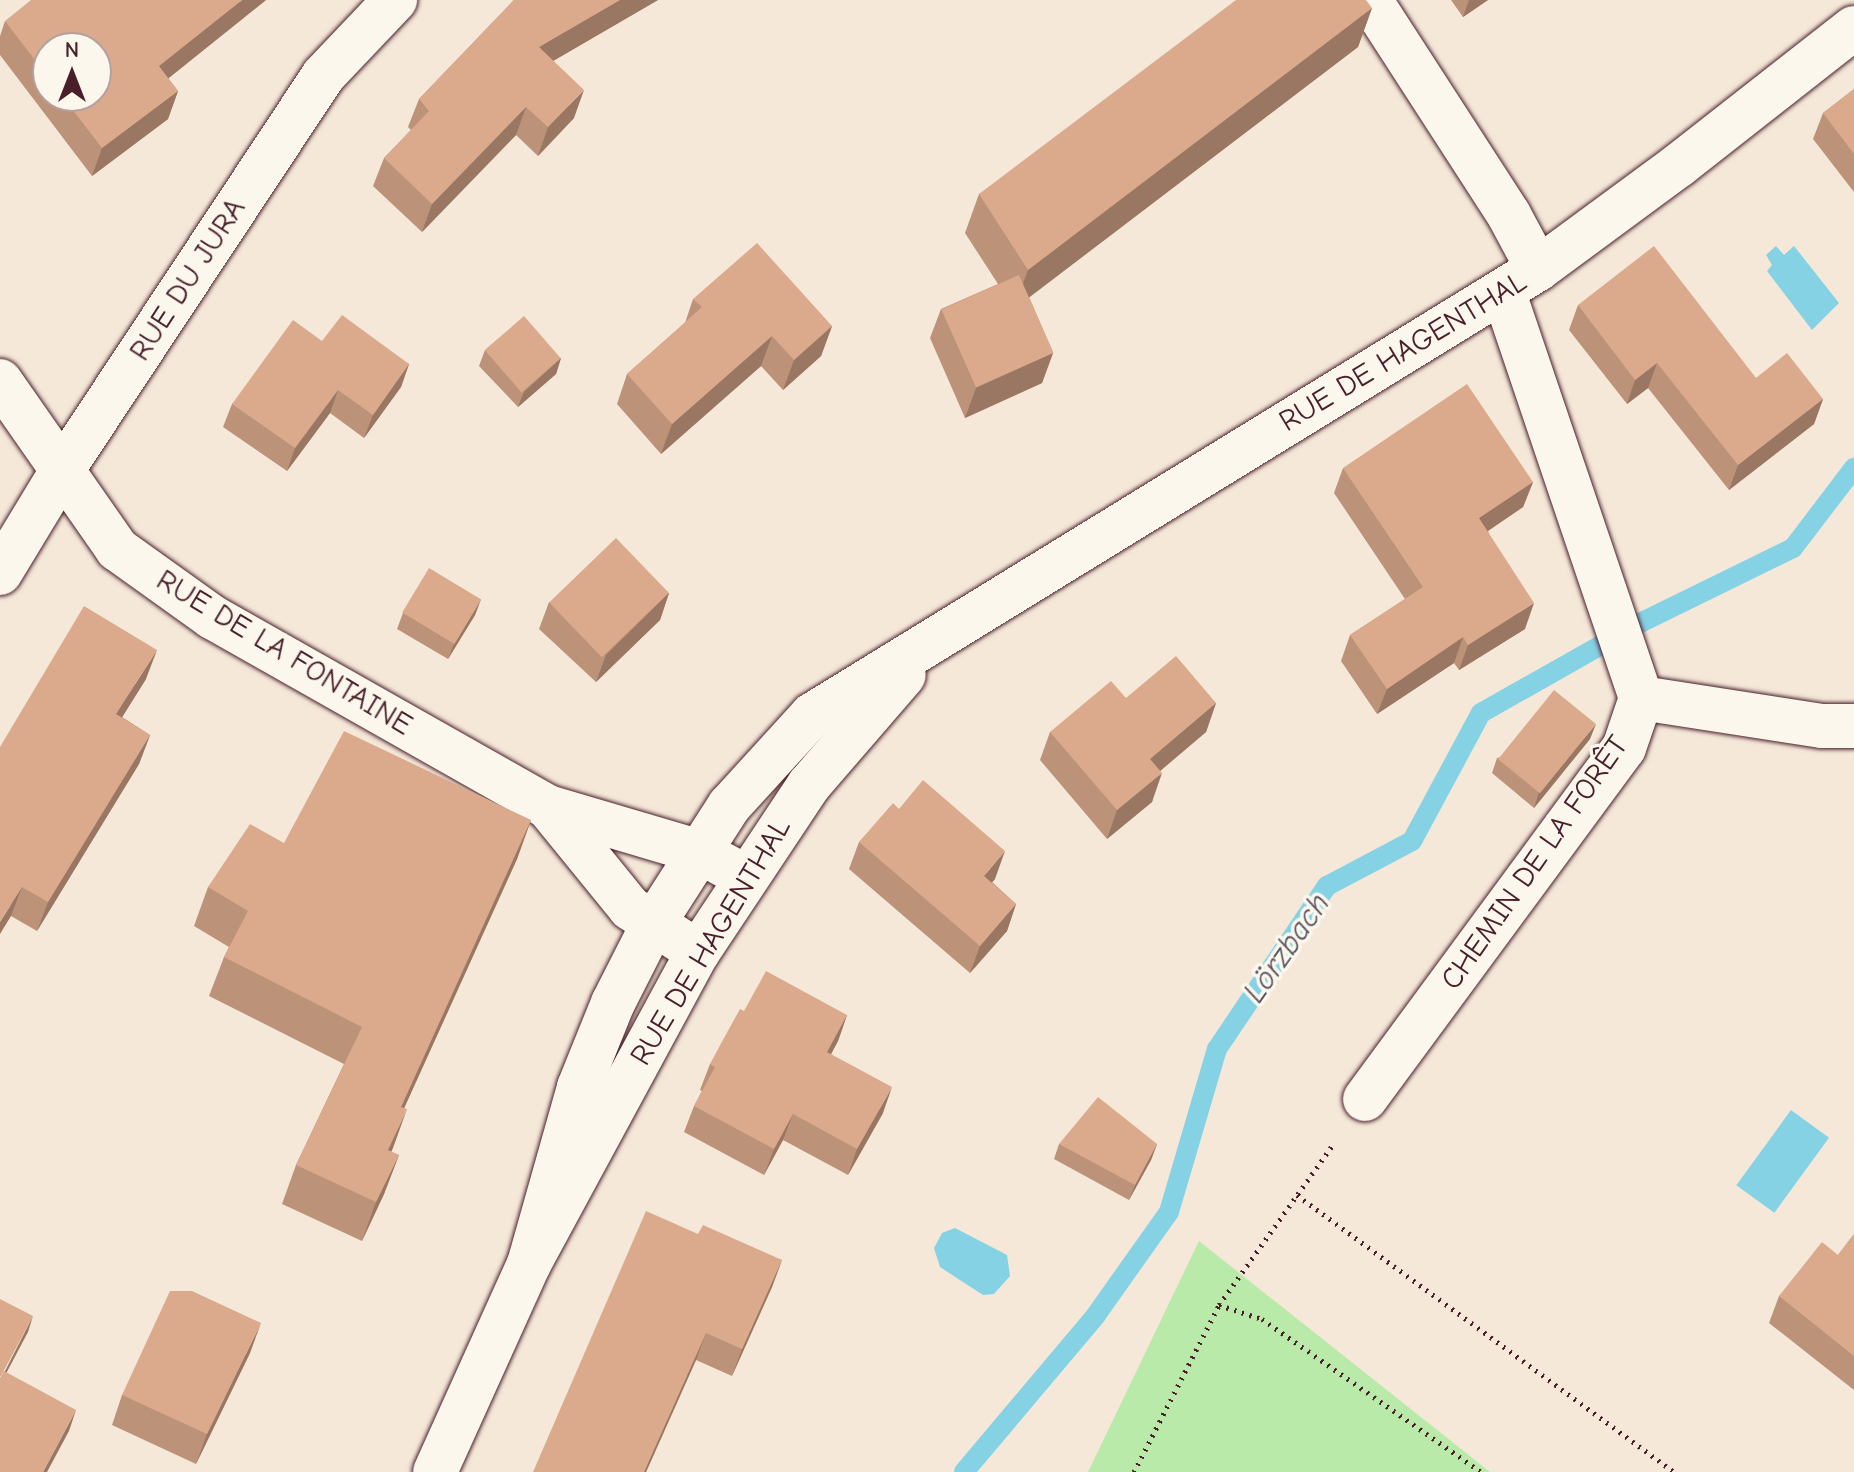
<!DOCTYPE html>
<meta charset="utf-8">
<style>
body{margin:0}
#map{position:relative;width:1854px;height:1472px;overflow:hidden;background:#f5e8d9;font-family:"Comic Neue",sans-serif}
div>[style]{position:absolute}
.green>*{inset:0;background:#b9eaa9}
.water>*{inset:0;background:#85d2e5;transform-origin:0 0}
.stream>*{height:20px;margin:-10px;padding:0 10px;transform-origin:10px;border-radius:10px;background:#85d2e5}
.path>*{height:5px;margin-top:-2.5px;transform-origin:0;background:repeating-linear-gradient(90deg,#4a1f2b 0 2px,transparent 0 8px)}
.roads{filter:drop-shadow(0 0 2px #4a1f2b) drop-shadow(0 0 2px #4a1f2b)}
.minor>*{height:44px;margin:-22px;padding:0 22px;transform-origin:22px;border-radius:22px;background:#fbf7ec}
.major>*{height:44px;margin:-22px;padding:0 22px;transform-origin:22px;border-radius:22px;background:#fbf7ec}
.wall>*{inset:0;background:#bc9279}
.shaded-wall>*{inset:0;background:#997763}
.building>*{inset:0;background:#dbaa8d;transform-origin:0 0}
span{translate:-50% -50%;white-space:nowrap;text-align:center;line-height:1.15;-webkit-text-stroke:7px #fbf7ec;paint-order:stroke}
.street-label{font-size:30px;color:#4a1f2b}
.water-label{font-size:32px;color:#5c5563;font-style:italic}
.north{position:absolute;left:32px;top:32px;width:80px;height:80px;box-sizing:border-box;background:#fbf7ec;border:2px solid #b4a19f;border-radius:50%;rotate:0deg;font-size:22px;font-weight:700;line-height:32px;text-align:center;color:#4a1f2b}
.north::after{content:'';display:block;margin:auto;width:28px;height:36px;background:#4a1f2b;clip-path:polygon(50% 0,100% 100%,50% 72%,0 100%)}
</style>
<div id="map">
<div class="green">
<div style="clip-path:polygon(1199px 1241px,1490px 1472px,1088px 1472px)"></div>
</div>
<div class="water">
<div style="clip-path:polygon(1776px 246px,1784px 255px,1794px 246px,1839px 303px,1812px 330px,1767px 271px,1772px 265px,1766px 255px)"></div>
<div style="left:1791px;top:1110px;width:47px;height:93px;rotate:36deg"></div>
<div style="clip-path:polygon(955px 1228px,1007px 1255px,1010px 1276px,994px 1294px,983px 1295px,940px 1267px,934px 1248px,942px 1233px)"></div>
</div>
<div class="stream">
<div style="left:964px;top:1472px;width:205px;rotate:-49.9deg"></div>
<div style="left:1096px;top:1315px;width:126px;rotate:-54.7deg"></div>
<div style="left:1169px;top:1212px;width:170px;rotate:-73.6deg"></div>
<div style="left:1217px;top:1049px;width:197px;rotate:-56deg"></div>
<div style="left:1327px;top:886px;width:96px;rotate:-27.9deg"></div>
<div style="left:1412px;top:841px;width:145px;rotate:-61.7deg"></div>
<div style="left:1481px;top:713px;width:185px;rotate:-29.5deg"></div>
<div style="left:1642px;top:622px;width:168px;rotate:-26.1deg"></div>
<div style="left:1793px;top:548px;width:101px;rotate:-52.7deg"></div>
</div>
<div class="path">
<div style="left:1297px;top:1195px;width:468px;rotate:36.3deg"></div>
<div style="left:1219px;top:1305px;width:195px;rotate:-54.6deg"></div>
<div style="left:1134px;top:1472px;width:187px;rotate:-63deg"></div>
<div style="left:1219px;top:1305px;width:45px;rotate:18deg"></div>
<div style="left:1262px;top:1319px;width:267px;rotate:34.9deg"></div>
</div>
<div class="roads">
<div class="minor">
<div style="left:1370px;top:0;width:256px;rotate:57.1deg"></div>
<div style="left:1509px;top:215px;width:61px;rotate:61.8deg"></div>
<div style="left:0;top:381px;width:205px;rotate:55.1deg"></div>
<div style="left:117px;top:549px;width:117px;rotate:35.6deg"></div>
<div style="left:212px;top:617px;width:386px;rotate:29.5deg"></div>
<div style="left:0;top:573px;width:122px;rotate:-58.8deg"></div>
<div style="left:63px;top:469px;width:471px;rotate:-56.5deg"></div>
<div style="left:323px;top:76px;width:105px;rotate:-46.5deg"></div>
<div style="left:1641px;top:698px;width:183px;rotate:8.8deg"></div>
<div style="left:1822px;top:726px;width:32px"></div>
<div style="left:698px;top:952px;width:81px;rotate:-147.1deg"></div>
<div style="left:630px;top:908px;width:130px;rotate:-129.1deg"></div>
<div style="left:548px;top:807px;width:159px;rotate:16.5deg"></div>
<div style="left:700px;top:852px;width:52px;rotate:28.5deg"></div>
<div style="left:1365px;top:1099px;width:436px;rotate:-53.6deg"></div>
<div style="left:1624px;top:748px;width:53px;rotate:-71.2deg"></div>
<div style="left:1641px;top:698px;width:430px;rotate:-108.7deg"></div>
</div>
<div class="major">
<div style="left:529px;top:1264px;width:184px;rotate:-74.2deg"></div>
<div style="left:579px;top:1087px;width:91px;rotate:-68deg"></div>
<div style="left:613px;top:1003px;width:86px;rotate:-63.1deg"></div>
<div style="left:652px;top:926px;width:143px;rotate:-57.3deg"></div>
<div style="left:729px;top:806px;width:123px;rotate:-47.6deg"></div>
<div style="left:812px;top:715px;width:852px;rotate:-31.56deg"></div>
<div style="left:1538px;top:269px;width:175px;rotate:-36.4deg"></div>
<div style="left:1679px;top:165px;width:222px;rotate:-38.1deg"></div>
<div style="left:435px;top:1472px;width:228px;rotate:-65.7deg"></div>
<div style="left:529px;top:1264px;width:355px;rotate:-61.6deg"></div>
<div style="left:698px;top:952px;width:201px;rotate:-56.4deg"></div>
<div style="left:809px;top:785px;width:145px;rotate:-49.2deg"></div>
</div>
</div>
<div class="wall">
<div style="clip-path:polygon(evenodd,266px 0,168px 78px,178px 91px,168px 119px,92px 176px,0 55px,0 36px,5px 21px,266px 0,48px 48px,96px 96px,48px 96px,48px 48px)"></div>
<div style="clip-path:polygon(514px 0,658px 0,553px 61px,574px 118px,538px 156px,516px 135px,422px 232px,373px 186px,384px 158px,411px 130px,408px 127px,419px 99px)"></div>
<div style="clip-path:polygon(1451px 0,1488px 0,1463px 17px)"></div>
<div style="clip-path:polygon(1372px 8px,1358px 47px,1029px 297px,1053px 353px,1042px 383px,965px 418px,930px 338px,941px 309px,998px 284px,965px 233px,979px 194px)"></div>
<div style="clip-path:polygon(1854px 89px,1854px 192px,1813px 139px,1823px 113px)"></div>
<div style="clip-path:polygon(693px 299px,832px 326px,821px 356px,783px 390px,761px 366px,661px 454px,617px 404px,627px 374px,685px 323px)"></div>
<div style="clip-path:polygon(1578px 305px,1756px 378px,1823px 399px,1814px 424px,1729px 490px,1648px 388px,1627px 404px,1569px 330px)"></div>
<div style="clip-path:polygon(322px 341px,409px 364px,401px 387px,364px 438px,330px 413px,287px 471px,223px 427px,232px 404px)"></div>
<div style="clip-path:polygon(485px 350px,561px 358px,556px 374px,518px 407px,479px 366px)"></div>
<div style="clip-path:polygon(1343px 468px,1533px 482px,1523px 507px,1488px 531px,1525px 629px,1459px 670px,1454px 663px,1377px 714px,1341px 661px,1350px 635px,1405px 599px,1334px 493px)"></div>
<div style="clip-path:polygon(669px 593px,660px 620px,596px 682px,539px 629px,549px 602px)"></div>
<div style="clip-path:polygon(481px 599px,475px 615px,448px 659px,397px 629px,403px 613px)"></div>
<div style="clip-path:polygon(146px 679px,122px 717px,150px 735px,139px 764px,37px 931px,11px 916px,0 747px)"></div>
<div style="clip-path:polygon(1126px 698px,1216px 703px,1206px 732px,1160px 771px,1152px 802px,1107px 839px,1040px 760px,1050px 732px)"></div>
<div style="clip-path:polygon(1590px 739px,1534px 808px,1492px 773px,1497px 758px)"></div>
<div style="clip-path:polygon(899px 809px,995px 879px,992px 882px,1016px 904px,1007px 931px,970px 973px,849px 869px,859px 842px)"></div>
<div style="clip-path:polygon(531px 820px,517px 859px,404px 1108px,391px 1152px,399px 1155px,384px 1194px,362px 1241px,282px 1204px,296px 1165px,344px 1064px,209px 996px,224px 957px,229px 947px,194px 926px,208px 887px,284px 843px)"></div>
<div style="clip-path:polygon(847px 1015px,838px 1041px,831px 1054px,883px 1113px,848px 1175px,783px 1140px,764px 1175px,684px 1132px,694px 1106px,702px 1091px,700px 1090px,710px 1064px)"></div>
<div style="clip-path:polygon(1059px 1144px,1157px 1144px,1151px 1160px,1129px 1200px,1054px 1159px)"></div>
<div style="clip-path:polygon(698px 1234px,782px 1260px,772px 1287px,732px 1376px,696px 1360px,646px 1472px,533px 1472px)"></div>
<div style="clip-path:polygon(1854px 1234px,1854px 1390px,1769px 1323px,1779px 1296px,1838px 1255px)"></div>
<div style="clip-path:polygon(250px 1353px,196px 1464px,112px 1425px,122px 1395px)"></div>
</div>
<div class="shaded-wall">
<div style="clip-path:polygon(242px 0,266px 0,149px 94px,159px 66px)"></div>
<div style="clip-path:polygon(620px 0,658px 0,529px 75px,539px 47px)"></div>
<div style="clip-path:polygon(1469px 0,1488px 0,1463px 17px)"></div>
<div style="clip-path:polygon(1372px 8px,1358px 47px,1014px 309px,1028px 270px)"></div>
<div style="clip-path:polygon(584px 90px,574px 118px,538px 156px,548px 127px)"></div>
<div style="clip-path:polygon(178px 91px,168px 119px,92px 176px,102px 148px)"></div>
<div style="clip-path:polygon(526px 107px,516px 135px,422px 232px,432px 204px)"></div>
<div style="clip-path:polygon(832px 326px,821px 356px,783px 390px,794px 360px)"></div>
<div style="clip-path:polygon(772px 336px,761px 366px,661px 454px,672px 424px)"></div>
<div style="clip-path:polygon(1053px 353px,1042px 383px,965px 418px,976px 388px)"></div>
<div style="clip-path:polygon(561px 358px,556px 374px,518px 407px,524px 392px)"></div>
<div style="clip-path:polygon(1657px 363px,1648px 388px,1627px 404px,1635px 380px)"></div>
<div style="clip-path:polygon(409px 364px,401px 387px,364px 438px,373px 415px)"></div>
<div style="clip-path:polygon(338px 390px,330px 413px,287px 471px,295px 448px)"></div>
<div style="clip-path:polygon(1823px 399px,1814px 424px,1729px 490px,1738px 465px)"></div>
<div style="clip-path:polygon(1533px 482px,1523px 507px,1470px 543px,1479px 518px)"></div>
<div style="clip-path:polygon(669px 593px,660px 620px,596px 682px,606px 655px)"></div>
<div style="clip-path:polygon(481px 599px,475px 615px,448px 659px,454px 644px)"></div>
<div style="clip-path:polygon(1534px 603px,1525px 629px,1459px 670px,1468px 645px)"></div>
<div style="clip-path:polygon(1463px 637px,1454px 663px,1377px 714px,1387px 689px)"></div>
<div style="clip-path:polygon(157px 650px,146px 679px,106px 743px,116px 714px)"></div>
<div style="clip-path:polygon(1216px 703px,1206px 732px,1140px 788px,1150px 759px)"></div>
<div style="clip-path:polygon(1596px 724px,1590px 739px,1534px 808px,1539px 792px)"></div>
<div style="clip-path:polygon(150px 735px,139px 764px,37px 931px,48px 902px)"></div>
<div style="clip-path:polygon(1162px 773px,1152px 802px,1107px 839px,1117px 810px)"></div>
<div style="clip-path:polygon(531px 820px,517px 859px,387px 1146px,401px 1107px)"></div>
<div style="clip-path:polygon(1005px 851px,995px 879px,974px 903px,984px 876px)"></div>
<div style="clip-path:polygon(22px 887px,11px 916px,0 934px,0 922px)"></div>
<div style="clip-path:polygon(1016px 904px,1007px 931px,970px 973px,980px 946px)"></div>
<div style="clip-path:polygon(847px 1015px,838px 1041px,818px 1078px,827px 1052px)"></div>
<div style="clip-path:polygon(892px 1087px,883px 1113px,848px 1175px,857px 1149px)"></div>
<div style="clip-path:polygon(407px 1109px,393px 1148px,374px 1189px,388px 1150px)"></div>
<div style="clip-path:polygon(793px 1114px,783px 1140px,764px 1175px,774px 1149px)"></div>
<div style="clip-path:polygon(1157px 1144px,1151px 1160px,1129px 1200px,1135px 1185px)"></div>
<div style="clip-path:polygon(399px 1155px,384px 1194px,362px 1241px,376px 1202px)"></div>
<div style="clip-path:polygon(782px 1260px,772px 1287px,732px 1376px,742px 1349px)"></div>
<div style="clip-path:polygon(33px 1316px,28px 1332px,0 1385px,0 1381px)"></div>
<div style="clip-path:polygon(261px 1323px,250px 1353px,196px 1464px,207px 1434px)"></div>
<div style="clip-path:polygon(706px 1333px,696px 1360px,646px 1472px,644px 1472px)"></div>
<div style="clip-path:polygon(76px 1410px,69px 1431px,47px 1472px,43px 1472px)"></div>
</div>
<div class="building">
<div style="clip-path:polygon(31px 0,242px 0,159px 66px,178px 91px,102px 148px,62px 96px,96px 96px,96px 48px,48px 48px,48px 77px,5px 21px)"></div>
<div style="clip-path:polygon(514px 0,620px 0,539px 47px,584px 90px,548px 127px,526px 107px,432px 204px,384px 158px,429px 111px,419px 99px)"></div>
<div style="clip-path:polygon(1236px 0,1366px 0,1372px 8px,1028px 270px,979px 194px)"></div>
<div style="clip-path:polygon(1854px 89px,1854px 154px,1823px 113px)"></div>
<div style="clip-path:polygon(757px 243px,832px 326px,794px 360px,772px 336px,672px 424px,627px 374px,702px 307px,693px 299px)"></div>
<div style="clip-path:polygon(1654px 246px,1756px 378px,1787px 353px,1823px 399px,1738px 465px,1657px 363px,1635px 380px,1578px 305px)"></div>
<div style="left:1019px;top:275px;width:85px;height:85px;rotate:66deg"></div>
<div style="clip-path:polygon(342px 315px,409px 364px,373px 415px,338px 390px,295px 448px,232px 404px,293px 320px,322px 341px)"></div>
<div style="left:524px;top:316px;width:56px;height:52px;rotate:49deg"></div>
<div style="clip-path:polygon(1467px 384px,1533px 482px,1479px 518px,1534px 603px,1468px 645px,1463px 637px,1387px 689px,1350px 635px,1423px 587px,1343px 468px)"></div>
<div style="left:616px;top:538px;width:76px;height:93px;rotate:46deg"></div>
<div style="left:429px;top:568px;width:61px;height:52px;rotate:31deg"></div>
<div style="clip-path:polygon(84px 606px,157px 650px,116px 714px,150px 735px,48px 902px,22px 887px,0 922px,0 747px)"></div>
<div style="clip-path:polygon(1176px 656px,1216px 703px,1150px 759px,1162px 773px,1117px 810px,1050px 732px,1111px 681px,1126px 698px)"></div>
<div style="left:1554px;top:690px;width:54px;height:89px;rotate:39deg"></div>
<div style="clip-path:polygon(344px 731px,531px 820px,401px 1107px,407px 1109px,388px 1150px,399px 1155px,376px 1202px,296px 1165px,362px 1027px,224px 957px,248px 911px,208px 887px,250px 824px,284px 843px)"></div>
<div style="clip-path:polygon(923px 780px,1005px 851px,984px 876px,1016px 904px,980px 946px,859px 842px,893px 803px,899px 809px)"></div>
<div style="clip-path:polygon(766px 971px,847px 1015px,827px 1052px,892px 1087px,857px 1149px,793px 1114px,774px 1149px,694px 1106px,715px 1067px,710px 1064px,724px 1038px,740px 1009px,744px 1011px)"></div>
<div style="clip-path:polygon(1098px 1097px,1157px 1144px,1135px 1185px,1059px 1144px)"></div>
<div style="clip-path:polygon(646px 1211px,698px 1234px,703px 1225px,782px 1260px,742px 1349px,706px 1333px,644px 1472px,533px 1472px)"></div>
<div style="clip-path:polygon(1854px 1234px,1854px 1356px,1779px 1296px,1822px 1242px,1838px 1255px)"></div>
<div style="clip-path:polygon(170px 1291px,192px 1291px,261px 1323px,207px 1434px,122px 1395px)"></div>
<div style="clip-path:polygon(0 1299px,33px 1316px,1px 1376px,0 1376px)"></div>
<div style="clip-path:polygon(4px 1371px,76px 1410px,43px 1472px,0 1472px,0 1378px)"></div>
</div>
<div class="street-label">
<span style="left:188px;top:280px;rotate:-57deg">RUE DU JURA</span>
<span style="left:1403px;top:352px;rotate:-31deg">RUE DE HAGENTHAL</span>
<span style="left:284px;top:653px;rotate:31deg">RUE DE LA FONTAINE</span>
<span style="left:1535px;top:863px;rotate:-55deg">CHEMIN DE LA FORÊT</span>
<span style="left:711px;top:942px;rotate:-59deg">RUE DE HAGENTHAL</span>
</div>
<div class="water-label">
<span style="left:1287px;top:948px;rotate:-55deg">Lörzbach</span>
</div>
<div class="north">N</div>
</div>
